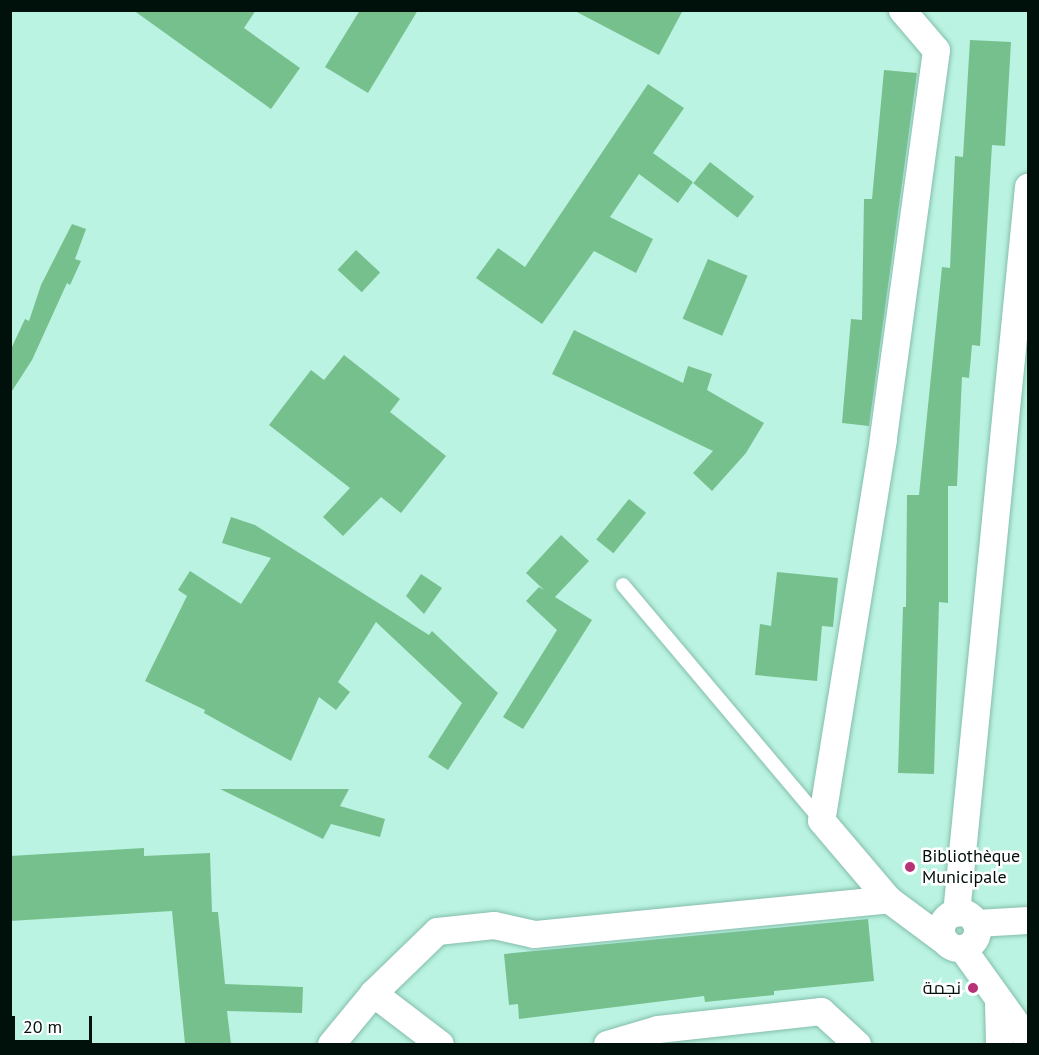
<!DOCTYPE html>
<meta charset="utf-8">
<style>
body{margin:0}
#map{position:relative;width:1039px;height:1055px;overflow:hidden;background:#baf3e1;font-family:"PT Sans",Cairo,sans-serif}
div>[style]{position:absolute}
.building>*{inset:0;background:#76c08e;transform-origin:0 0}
.roads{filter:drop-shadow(0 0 2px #85bdac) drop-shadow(0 0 2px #85bdac)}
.service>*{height:14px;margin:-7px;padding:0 7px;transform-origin:7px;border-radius:7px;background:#fff}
.minor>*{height:27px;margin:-13.5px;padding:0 13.5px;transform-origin:13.5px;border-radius:13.5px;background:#fff}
.minor>.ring{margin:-13.5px;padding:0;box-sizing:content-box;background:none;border:27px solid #fff;border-radius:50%}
.dots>*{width:16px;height:16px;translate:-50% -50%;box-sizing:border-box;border:3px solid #fff;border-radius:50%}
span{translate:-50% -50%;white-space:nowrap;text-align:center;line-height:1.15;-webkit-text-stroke:5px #fff;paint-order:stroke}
.poi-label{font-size:18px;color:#00100a}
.left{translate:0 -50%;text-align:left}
.right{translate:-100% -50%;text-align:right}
.frame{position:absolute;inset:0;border:12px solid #00100a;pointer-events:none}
.scale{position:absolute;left:12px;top:1016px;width:80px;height:27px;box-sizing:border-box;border:3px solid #00100a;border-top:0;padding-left:8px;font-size:18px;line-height:21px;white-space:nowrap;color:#00100a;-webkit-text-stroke:4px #fff;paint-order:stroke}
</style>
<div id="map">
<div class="building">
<div style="clip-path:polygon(133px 10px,256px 10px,244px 28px,300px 68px,271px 109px)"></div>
<div style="clip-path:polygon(360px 10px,418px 10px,368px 93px,325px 67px)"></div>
<div style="clip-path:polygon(573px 10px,683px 10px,659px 55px)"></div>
<div style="clip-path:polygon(970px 40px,1011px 42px,1005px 146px,992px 145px,980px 346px,972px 345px,969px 378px,962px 377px,957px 486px,948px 486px,948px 603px,939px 602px,934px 774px,898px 773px,903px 607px,906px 607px,907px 495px,919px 495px,942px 267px,950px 268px,955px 156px,963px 157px)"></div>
<div style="clip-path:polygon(884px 70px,917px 73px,869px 426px,842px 423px,851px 319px,862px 320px,864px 199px,872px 199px)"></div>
<div style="clip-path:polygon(648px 84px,684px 108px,653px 153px,693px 182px,678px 203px,639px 174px,610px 217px,653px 239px,636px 273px,594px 251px,542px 324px,476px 278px,498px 248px,525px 267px)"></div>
<div style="left:710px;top:162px;width:56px;height:27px;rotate:38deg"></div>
<div style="clip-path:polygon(72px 224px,86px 229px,75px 259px,81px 261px,70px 285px,67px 283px,32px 360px,10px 394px,10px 351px,25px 319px,29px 321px,41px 285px)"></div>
<div style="left:356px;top:250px;width:33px;height:27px;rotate:43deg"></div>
<div style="left:708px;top:259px;width:43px;height:65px;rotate:23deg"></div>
<div style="clip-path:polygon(574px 330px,683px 383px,688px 366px,712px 374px,707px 390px,764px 423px,746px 453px,712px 491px,693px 473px,713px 451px,552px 374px)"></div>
<div style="clip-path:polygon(344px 355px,400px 399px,390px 412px,446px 456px,401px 513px,381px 497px,343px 536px,323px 517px,350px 488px,269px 425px,311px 370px,324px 380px)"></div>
<div style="left:629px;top:499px;width:22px;height:52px;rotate:39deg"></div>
<div style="clip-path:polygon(231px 517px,255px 525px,429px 635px,432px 631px,498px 693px,448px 770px,428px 757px,462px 703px,376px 622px,338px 682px,350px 692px,336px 710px,319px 697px,291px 761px,204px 713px,205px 710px,145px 681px,187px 596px,178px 590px,190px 571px,241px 604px,271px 558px,222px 543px)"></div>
<div style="clip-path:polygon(561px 535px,589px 561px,555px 597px,592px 620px,523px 729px,503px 717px,557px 630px,526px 601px,539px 587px,544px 590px,526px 573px)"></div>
<div style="clip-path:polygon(777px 572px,838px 578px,833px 627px,822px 626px,817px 681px,755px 675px,760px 624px,771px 626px)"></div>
<div style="clip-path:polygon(421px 574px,442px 588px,424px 614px,406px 596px)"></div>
<div style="clip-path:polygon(220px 789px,349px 789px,340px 806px,385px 819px,380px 837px,331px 824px,323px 839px)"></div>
<div style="clip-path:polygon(144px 848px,144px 856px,210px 853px,212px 912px,218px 912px,225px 984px,303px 987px,302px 1013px,227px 1011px,231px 1044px,185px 1044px,172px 911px,10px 921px,10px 856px)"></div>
<div style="clip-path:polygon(868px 919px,874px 981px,774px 991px,774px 995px,705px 1002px,704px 996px,519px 1019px,518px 1004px,509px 1005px,504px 954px)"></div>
</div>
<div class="roads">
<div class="service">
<div style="left:623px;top:585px;width:307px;rotate:49.9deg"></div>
</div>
<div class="minor">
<div style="left:902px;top:10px;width:52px;rotate:49.6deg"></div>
<div style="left:936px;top:50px;width:393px;rotate:97.8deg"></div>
<div style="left:883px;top:439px;width:386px;rotate:99.2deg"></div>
<div style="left:821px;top:820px;width:104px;rotate:49.7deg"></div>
<div style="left:888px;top:899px;width:72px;rotate:36.6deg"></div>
<div class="ring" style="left:941px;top:912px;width:9px;height:9px"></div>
<div style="left:956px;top:913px;width:730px;rotate:-84.34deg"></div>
<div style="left:976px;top:923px;width:52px;rotate:-3.3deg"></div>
<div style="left:962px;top:948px;width:113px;rotate:54.3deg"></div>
<div style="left:373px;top:993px;width:84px;rotate:37.3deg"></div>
<div style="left:998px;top:1002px;width:42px;rotate:88.6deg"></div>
<div style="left:331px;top:1044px;width:66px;rotate:-50.5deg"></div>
<div style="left:373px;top:993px;width:89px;rotate:-44.1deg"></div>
<div style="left:437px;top:931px;width:57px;rotate:-6deg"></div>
<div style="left:494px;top:925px;width:41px;rotate:12.7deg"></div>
<div style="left:534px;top:934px;width:356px;rotate:-5.6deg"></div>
<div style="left:607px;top:1044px;width:53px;rotate:-16.4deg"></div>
<div style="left:658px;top:1029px;width:164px;rotate:-6.3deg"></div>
<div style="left:821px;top:1011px;width:49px;rotate:42.5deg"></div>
</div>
</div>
<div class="dots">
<div style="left:910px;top:867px;background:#b73276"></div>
<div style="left:973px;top:988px;background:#b73276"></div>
</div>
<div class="poi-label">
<span class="left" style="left:922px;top:867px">Bibliothèque<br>Municipale</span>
<span class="right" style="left:961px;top:988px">نجمة</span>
</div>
<div class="frame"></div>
<div class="scale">20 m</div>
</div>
